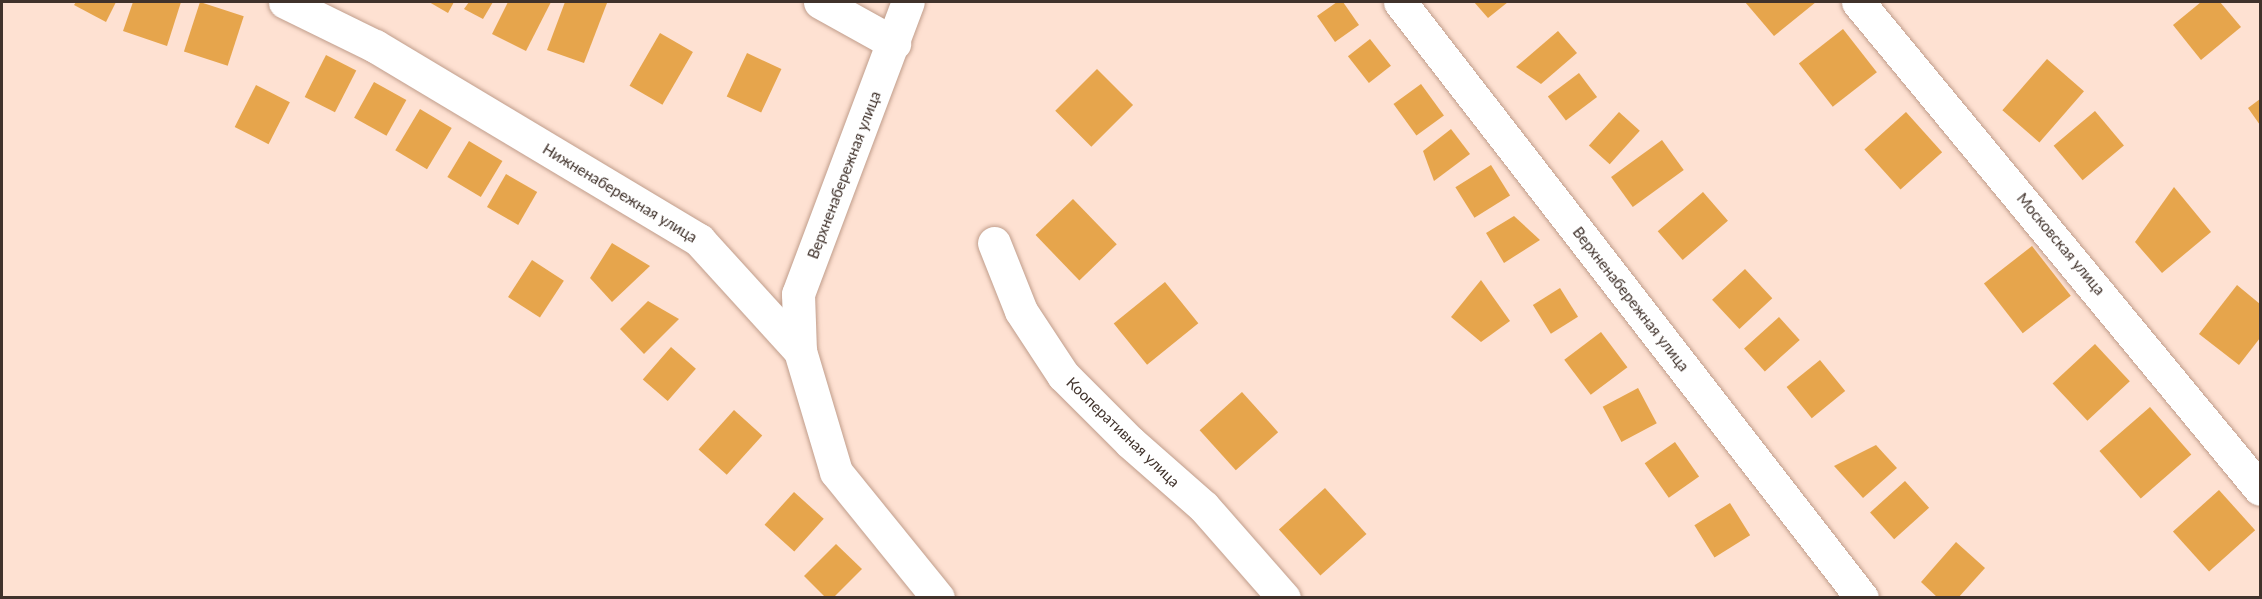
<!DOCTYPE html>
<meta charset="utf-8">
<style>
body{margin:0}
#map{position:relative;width:2262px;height:599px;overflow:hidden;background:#fee1d2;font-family:Lato,sans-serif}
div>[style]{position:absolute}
.building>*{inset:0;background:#e6a54c;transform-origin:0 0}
.roads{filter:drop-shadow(0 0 2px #c09d8b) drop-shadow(0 0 2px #c09d8b)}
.minor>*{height:33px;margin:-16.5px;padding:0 16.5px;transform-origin:16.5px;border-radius:16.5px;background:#fff}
span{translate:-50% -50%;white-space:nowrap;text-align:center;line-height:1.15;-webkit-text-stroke:4.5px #fff;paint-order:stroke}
.street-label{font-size:15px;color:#40322b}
.frame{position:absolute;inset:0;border:3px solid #40322b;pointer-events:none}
</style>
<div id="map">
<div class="building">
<div style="clip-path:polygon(76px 2px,116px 2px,106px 22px,74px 5px)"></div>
<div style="clip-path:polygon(133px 2px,181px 2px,167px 46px,123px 31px)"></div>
<div style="left:200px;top:2px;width:46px;height:52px;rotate:18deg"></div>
<div style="clip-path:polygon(429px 2px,454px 2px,448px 13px)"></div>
<div style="clip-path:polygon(469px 2px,493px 2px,483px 19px,464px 9px)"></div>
<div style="clip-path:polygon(508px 2px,551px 2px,526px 51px,492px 34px)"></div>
<div style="clip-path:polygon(565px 2px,607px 3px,584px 63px,547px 50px)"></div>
<div style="clip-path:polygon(1337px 2px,1343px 2px,1359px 25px,1335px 42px,1317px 16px)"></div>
<div style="clip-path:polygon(1474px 2px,1508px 2px,1488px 18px)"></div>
<div style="clip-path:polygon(1745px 2px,1816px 2px,1774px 36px)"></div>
<div style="clip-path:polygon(2201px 2px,2220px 2px,2241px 27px,2201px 60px,2173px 25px)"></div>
<div style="left:1843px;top:29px;width:55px;height:56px;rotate:52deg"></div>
<div style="clip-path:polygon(1558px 31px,1577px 53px,1541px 84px,1516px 67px)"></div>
<div style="left:660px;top:33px;width:38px;height:61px;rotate:30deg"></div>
<div style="left:1370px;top:39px;width:34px;height:28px;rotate:52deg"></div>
<div style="left:747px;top:53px;width:38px;height:48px;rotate:25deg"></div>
<div style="left:326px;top:55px;width:34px;height:47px;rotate:27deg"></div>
<div style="left:2047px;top:59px;width:49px;height:68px;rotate:41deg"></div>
<div style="left:1097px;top:69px;width:51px;height:59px;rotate:45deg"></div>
<div style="left:1579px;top:73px;width:30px;height:39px;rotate:53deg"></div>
<div style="left:374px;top:82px;width:37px;height:41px;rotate:29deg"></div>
<div style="left:1421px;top:84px;width:39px;height:34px;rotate:54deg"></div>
<div style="left:256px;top:85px;width:38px;height:47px;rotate:27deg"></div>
<div style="clip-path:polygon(2260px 99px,2260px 125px,2248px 108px)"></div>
<div style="left:420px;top:109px;width:37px;height:48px;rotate:31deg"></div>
<div style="left:2095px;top:111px;width:45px;height:54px;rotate:50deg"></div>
<div style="left:1619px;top:112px;width:28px;height:45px;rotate:42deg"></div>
<div style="left:1906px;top:112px;width:54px;height:56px;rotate:48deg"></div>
<div style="clip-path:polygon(1451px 129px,1470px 154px,1434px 181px,1423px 151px)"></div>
<div style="left:1662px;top:140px;width:37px;height:63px;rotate:54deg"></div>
<div style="left:469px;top:141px;width:39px;height:42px;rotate:31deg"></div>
<div style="left:1491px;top:165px;width:36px;height:42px;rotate:58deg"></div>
<div style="left:506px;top:174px;width:36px;height:38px;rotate:30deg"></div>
<div style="clip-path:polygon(2174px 187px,2211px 232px,2162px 273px,2135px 242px)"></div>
<div style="left:1703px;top:192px;width:38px;height:60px;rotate:49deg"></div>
<div style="left:1073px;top:199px;width:63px;height:52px;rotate:46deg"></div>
<div style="clip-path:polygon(1514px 216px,1540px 240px,1504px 263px,1486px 233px)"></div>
<div style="clip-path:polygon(612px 243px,650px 266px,612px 302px,590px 278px)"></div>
<div style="left:2032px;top:246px;width:63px;height:61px;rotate:52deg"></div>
<div style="left:532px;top:260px;width:38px;height:44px;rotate:33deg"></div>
<div style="left:1745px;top:269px;width:40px;height:45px;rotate:47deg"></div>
<div style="clip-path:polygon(1481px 280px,1510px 321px,1481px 342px,1451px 317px)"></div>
<div style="left:1165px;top:282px;width:53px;height:66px;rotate:51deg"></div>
<div style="clip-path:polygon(2237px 285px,2260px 304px,2260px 338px,2239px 365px,2199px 334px)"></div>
<div style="left:1560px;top:288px;width:34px;height:32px;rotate:58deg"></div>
<div style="clip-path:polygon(648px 301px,679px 319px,644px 354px,620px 329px)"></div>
<div style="left:1779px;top:317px;width:31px;height:47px;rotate:48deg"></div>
<div style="left:1601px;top:332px;width:44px;height:46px;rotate:53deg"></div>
<div style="left:2095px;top:344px;width:51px;height:58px;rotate:47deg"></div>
<div style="left:671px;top:347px;width:33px;height:43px;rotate:41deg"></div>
<div style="left:1820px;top:360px;width:40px;height:43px;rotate:51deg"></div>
<div style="left:1638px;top:388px;width:40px;height:40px;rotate:62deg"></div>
<div style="left:1242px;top:392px;width:54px;height:57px;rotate:48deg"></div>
<div style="left:2150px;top:407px;width:63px;height:67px;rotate:49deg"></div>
<div style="left:734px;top:410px;width:38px;height:53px;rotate:42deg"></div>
<div style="left:1675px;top:442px;width:42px;height:37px;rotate:55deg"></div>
<div style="clip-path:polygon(1876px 445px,1897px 468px,1863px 498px,1834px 466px)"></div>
<div style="left:1905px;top:481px;width:36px;height:47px;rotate:48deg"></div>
<div style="left:1325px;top:488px;width:62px;height:62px;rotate:48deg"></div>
<div style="left:2219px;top:490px;width:54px;height:62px;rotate:48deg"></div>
<div style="left:794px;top:492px;width:40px;height:44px;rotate:42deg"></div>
<div style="left:1730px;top:503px;width:38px;height:42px;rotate:58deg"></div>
<div style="clip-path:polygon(1956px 542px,1985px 568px,1958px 598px,1938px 598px,1921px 582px)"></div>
<div style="clip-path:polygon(836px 544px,862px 569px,833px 598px,826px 598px,804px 576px)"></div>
</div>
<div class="roads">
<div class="minor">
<div style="left:285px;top:2px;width:100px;rotate:26.1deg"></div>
<div style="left:375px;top:46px;width:378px;rotate:30.9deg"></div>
<div style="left:699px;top:240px;width:150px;rotate:47.7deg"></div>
<div style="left:800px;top:351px;width:126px;rotate:73.4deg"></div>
<div style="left:836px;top:472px;width:162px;rotate:51deg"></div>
<div style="left:820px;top:2px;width:85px;rotate:29deg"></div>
<div style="left:1400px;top:2px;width:754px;rotate:52.22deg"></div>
<div style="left:1858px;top:2px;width:631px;rotate:50.46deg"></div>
<div style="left:994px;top:243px;width:73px;rotate:68.3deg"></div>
<div style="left:1021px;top:311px;width:77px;rotate:56.7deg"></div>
<div style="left:1063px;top:375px;width:95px;rotate:45deg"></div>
<div style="left:1130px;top:442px;width:98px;rotate:41.3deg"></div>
<div style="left:1204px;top:507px;width:121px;rotate:48.7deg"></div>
<div style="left:800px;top:351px;width:57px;rotate:-92deg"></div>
<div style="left:798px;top:294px;width:312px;rotate:-69.4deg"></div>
</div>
</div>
<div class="street-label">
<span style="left:844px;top:175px;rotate:-69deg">Верхненабережная улица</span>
<span style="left:620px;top:193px;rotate:31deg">Нижненабережная улица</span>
<span style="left:2061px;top:244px;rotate:50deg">Московская улица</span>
<span style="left:1631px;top:299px;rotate:52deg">Верхненабережная улица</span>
<span style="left:1123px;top:432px;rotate:44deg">Кооперативная улица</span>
</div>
<div class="frame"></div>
</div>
